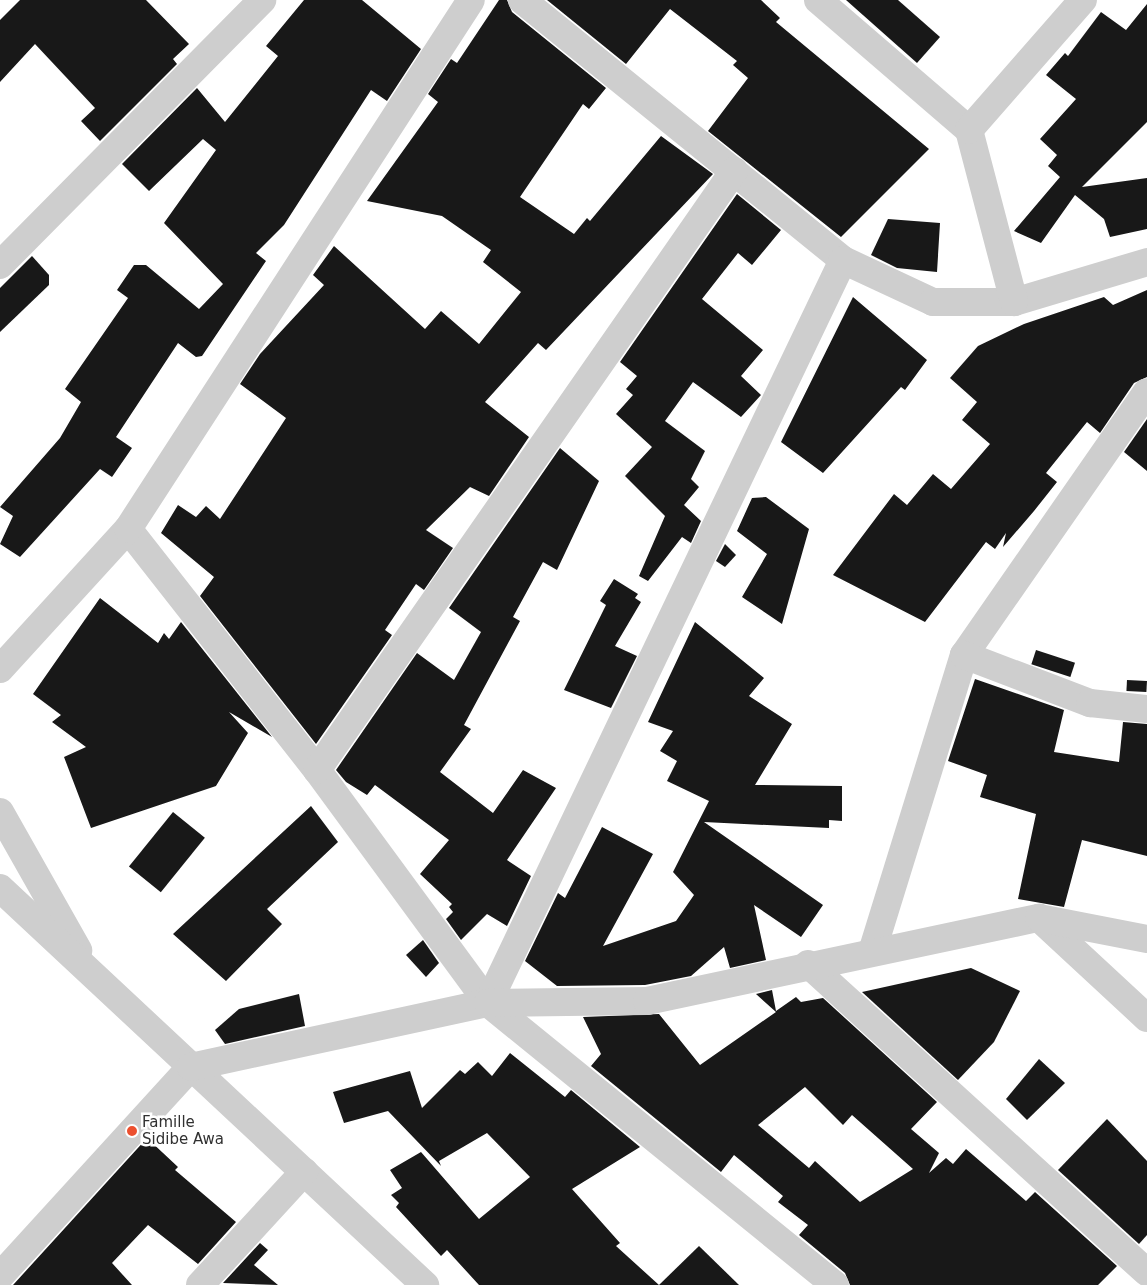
<!DOCTYPE html>
<style>
body{margin:0}
#map{position:relative;width:1147px;height:1285px;overflow:hidden;background:#fff;font-family:"DejaVu Sans",sans-serif}
div>[style]{position:absolute}
.building>*{inset:0;background:#181818;transform-origin:0 0}
.minor>*{height:28px;margin:-14px;padding:0 14px;transform-origin:14px;border-radius:14px;background:#cecece}
.dots>*{width:14px;height:14px;translate:-50% -50%;box-sizing:border-box;border:2px solid #fff;border-radius:50%}
span{translate:-50% -50%;white-space:nowrap;text-align:center;line-height:1.15;-webkit-text-stroke:5px #fff;paint-order:stroke}
.poi-label{font-size:15px;color:#313131}
.left{translate:0 -50%;text-align:left}
</style>
<div id="map">
<div class="building">
<div style="clip-path:polygon(20px 0,146px 0,189px 44px,173px 59px,177px 64px,100px 141px,81px 121px,95px 108px,35px 44px,0 82px,0 20px)"></div>
<div style="clip-path:polygon(304px 0,362px 0,421px 49px,387px 101px,371px 90px,284px 225px,256px 253px,266px 261px,202px 356px,196px 357px,178px 343px,116px 437px,132px 448px,112px 477px,100px 469px,20px 557px,0 544px,13px 516px,0 507px,60px 438px,81px 402px,65px 389px,128px 298px,117px 290px,134px 265px,146px 265px,199px 309px,223px 284px,164px 223px,216px 150px,203px 139px,149px 191px,122px 164px,197px 88px,225px 122px,278px 56px,266px 46px)"></div>
<div style="clip-path:polygon(499px 0,507px 0,512px 12px,606px 88px,589px 109px,583px 104px,520px 197px,574px 234px,587px 218px,590px 221px,661px 136px,713px 174px,546px 350px,538px 343px,485px 402px,529px 437px,489px 496px,470px 487px,426px 530px,453px 548px,424px 590px,416px 584px,385px 630px,392px 635px,316px 744px,200px 596px,214px 577px,161px 533px,178px 505px,196px 517px,206px 506px,220px 519px,286px 418px,240px 384px,260px 354px,324px 285px,313px 275px,334px 246px,425px 329px,441px 311px,479px 344px,521px 292px,483px 262px,491px 250px,442px 216px,367px 201px,438px 102px,428px 94px,451px 59px,457px 63px)"></div>
<div style="clip-path:polygon(547px 0,761px 0,780px 18px,776px 22px,929px 149px,841px 237px,708px 131px,748px 78px,733px 65px,737px 61px,670px 9px,626px 64px)"></div>
<div style="clip-path:polygon(846px 0,898px 0,940px 37px,917px 63px)"></div>
<div style="clip-path:polygon(1147px 4px,1147px 122px,1082px 187px,1147px 178px,1147px 229px,1110px 237px,1104px 219px,1075px 195px,1041px 243px,1014px 231px,1060px 177px,1048px 166px,1057px 155px,1040px 139px,1076px 99px,1046px 75px,1065px 53px,1068px 56px,1101px 12px,1126px 30px)"></div>
<div style="clip-path:polygon(737px 194px,781px 230px,752px 265px,738px 253px,702px 299px,763px 350px,741px 376px,761px 395px,741px 417px,693px 382px,665px 421px,705px 451px,691px 479px,699px 487px,684px 505px,701px 521px,691px 543px,682px 537px,648px 581px,639px 576px,665px 516px,625px 476px,652px 447px,616px 414px,633px 395px,626px 389px,637px 376px,620px 362px)"></div>
<div style="clip-path:polygon(888px 219px,940px 223px,937px 272px,897px 268px,871px 255px)"></div>
<div style="clip-path:polygon(32px 256px,49px 275px,49px 285px,0 332px,0 288px)"></div>
<div style="clip-path:polygon(1147px 290px,1147px 377px,1134px 383px,1100px 433px,1087px 422px,1046px 473px,1057px 482px,1034px 511px,1003px 547px,1006px 533px,995px 549px,986px 542px,925px 622px,833px 575px,894px 494px,907px 505px,933px 474px,951px 489px,990px 444px,962px 420px,977px 402px,950px 378px,978px 346px,1024px 324px,1104px 297px,1113px 305px)"></div>
<div style="clip-path:polygon(853px 297px,927px 360px,905px 390px,901px 387px,823px 473px,781px 442px)"></div>
<div style="clip-path:polygon(1147px 419px,1147px 471px,1124px 452px)"></div>
<div style="clip-path:polygon(560px 448px,599px 481px,557px 570px,543px 562px,513px 617px,520px 621px,464px 725px,471px 729px,440px 772px,493px 813px,523px 770px,556px 788px,507px 860px,531px 876px,507px 926px,487px 914px,461px 940px,446px 919px,453px 912px,449px 907px,452px 904px,420px 874px,449px 840px,375px 785px,367px 795px,346px 782px,336px 770px,417px 653px,454px 680px,481px 632px,449px 608px)"></div>
<div style="clip-path:polygon(766px 497px,809px 529px,782px 624px,742px 597px,767px 554px,737px 531px,752px 498px)"></div>
<div style="clip-path:polygon(725px 544px,736px 555px,725px 567px,716px 561px)"></div>
<div style="clip-path:polygon(614px 579px,638px 594px,635px 598px,641px 602px,615px 646px,637px 656px,611px 708px,564px 690px,606px 605px,600px 601px)"></div>
<div style="clip-path:polygon(100px 598px,158px 643px,164px 633px,169px 639px,181px 622px,272px 737px,229px 712px,248px 733px,216px 786px,91px 828px,64px 757px,86px 747px,52px 722px,61px 715px,33px 694px)"></div>
<div style="clip-path:polygon(695px 622px,764px 678px,749px 696px,792px 724px,755px 785px,842px 786px,842px 821px,829px 820px,829px 828px,704px 822px,823px 905px,801px 937px,754px 905px,766px 960px,730px 968px,724px 947px,691px 976px,645px 985px,557px 986px,525px 961px,558px 893px,565px 898px,602px 827px,653px 854px,603px 946px,676px 921px,694px 895px,673px 872px,709px 801px,667px 781px,677px 761px,660px 751px,673px 731px,648px 722px)"></div>
<div style="left:1036px;top:650px;width:41px;height:15px;rotate:18deg"></div>
<div style="clip-path:polygon(975px 679px,1064px 710px,1054px 752px,1119px 762px,1123px 722px,1147px 724px,1147px 856px,1082px 840px,1064px 907px,1018px 899px,1036px 814px,980px 797px,987px 775px,948px 761px)"></div>
<div style="left:1127px;top:680px;width:20px;height:11px;rotate:3deg"></div>
<div style="clip-path:polygon(311px 806px,338px 842px,267px 909px,282px 924px,226px 981px,173px 934px)"></div>
<div style="left:173px;top:812px;width:41px;height:70px;rotate:39deg"></div>
<div style="clip-path:polygon(423px 940px,439px 963px,426px 977px,406px 955px)"></div>
<div style="clip-path:polygon(971px 968px,1020px 991px,994px 1042px,958px 1080px,862px 992px)"></div>
<div style="clip-path:polygon(evenodd,772px 990px,776px 1011px,796px 997px,801px 1002px,823px 998px,937px 1102px,911px 1129px,939px 1153px,929px 1173px,946px 1158px,953px 1164px,966px 1149px,1026px 1201px,1035px 1192px,1117px 1266px,1098px 1285px,850px 1285px,845px 1273px,799px 1235px,808px 1225px,778px 1202px,783px 1196px,734px 1155px,721px 1172px,591px 1066px,601px 1054px,583px 1017px,659px 1014px,700px 1065px,776px 1012px,756px 994px,772px 990px,805px 1087px,843px 1125px,852px 1115px,913px 1169px,860px 1202px,815px 1161px,809px 1168px,758px 1125px,805px 1087px)"></div>
<div style="clip-path:polygon(299px 994px,305px 1026px,225px 1044px,215px 1030px,239px 1009px)"></div>
<div style="clip-path:polygon(510px 1053px,565px 1097px,571px 1090px,640px 1147px,572px 1189px,620px 1243px,616px 1246px,659px 1285px,479px 1285px,447px 1250px,441px 1256px,396px 1207px,399px 1203px,391px 1195px,402px 1188px,390px 1170px,421px 1152px,479px 1219px,530px 1177px,487px 1133px,439px 1161px,441px 1166px,388px 1111px,344px 1123px,333px 1092px,410px 1071px,422px 1108px,460px 1070px,465px 1074px,478px 1062px,492px 1076px)"></div>
<div style="clip-path:polygon(1039px 1059px,1065px 1083px,1027px 1120px,1006px 1099px)"></div>
<div style="clip-path:polygon(1107px 1119px,1147px 1161px,1147px 1235px,1139px 1244px,1058px 1170px)"></div>
<div style="clip-path:polygon(147px 1138px,178px 1167px,175px 1170px,236px 1222px,198px 1264px,148px 1225px,112px 1263px,132px 1285px,13px 1285px)"></div>
<div style="clip-path:polygon(260px 1243px,268px 1250px,254px 1265px,278px 1285px,223px 1283px)"></div>
<div style="clip-path:polygon(699px 1246px,739px 1285px,659px 1285px)"></div>
</div>
<div class="minor">
<div style="left:522px;top:0;width:413px;rotate:39deg"></div>
<div style="left:843px;top:260px;width:99px;rotate:25deg"></div>
<div style="left:933px;top:302px;width:81px"></div>
<div style="left:1014px;top:302px;width:139px;rotate:-16.7deg"></div>
<div style="left:818px;top:0;width:199px;rotate:40.7deg"></div>
<div style="left:969px;top:130px;width:178px;rotate:75.3deg"></div>
<div style="left:969px;top:130px;width:173px;rotate:-48.8deg"></div>
<div style="left:0;top:265px;width:373px;rotate:-45.3deg"></div>
<div style="left:128px;top:529px;width:306px;rotate:51.9deg"></div>
<div style="left:317px;top:770px;width:289px;rotate:53.7deg"></div>
<div style="left:488px;top:1003px;width:447px;rotate:39.1deg"></div>
<div style="left:964px;top:655px;width:320px;rotate:-55.2deg"></div>
<div style="left:0;top:669px;width:190px;rotate:-47.6deg"></div>
<div style="left:128px;top:529px;width:630px;rotate:-57.04deg"></div>
<div style="left:317px;top:770px;width:730px;rotate:-55.16deg"></div>
<div style="left:0;top:812px;width:159px;rotate:60.5deg"></div>
<div style="left:0;top:888px;width:582px;rotate:43.05deg"></div>
<div style="left:1039px;top:918px;width:147px;rotate:42.8deg"></div>
<div style="left:872px;top:952px;width:311px;rotate:-72.8deg"></div>
<div style="left:964px;top:655px;width:135px;rotate:20.9deg"></div>
<div style="left:1090px;top:703px;width:57px;rotate:6deg"></div>
<div style="left:808px;top:964px;width:458px;rotate:42.3deg"></div>
<div style="left:488px;top:1003px;width:823px;rotate:-64.46deg"></div>
<div style="left:0;top:1276px;width:283px;rotate:-47.6deg"></div>
<div style="left:191px;top:1067px;width:304px;rotate:-12.2deg"></div>
<div style="left:488px;top:1003px;width:159px;rotate:-0.7deg"></div>
<div style="left:647px;top:1001px;width:401px;rotate:-12deg"></div>
<div style="left:1039px;top:918px;width:110px;rotate:11deg"></div>
<div style="left:200px;top:1285px;width:154px;rotate:-47.4deg"></div>
</div>
<div class="dots">
<div style="left:132px;top:1131px;background:#ec502f"></div>
</div>
<div class="poi-label">
<span class="left" style="left:142px;top:1131px">Famille<br>Sidibe Awa</span>
</div>
</div>
